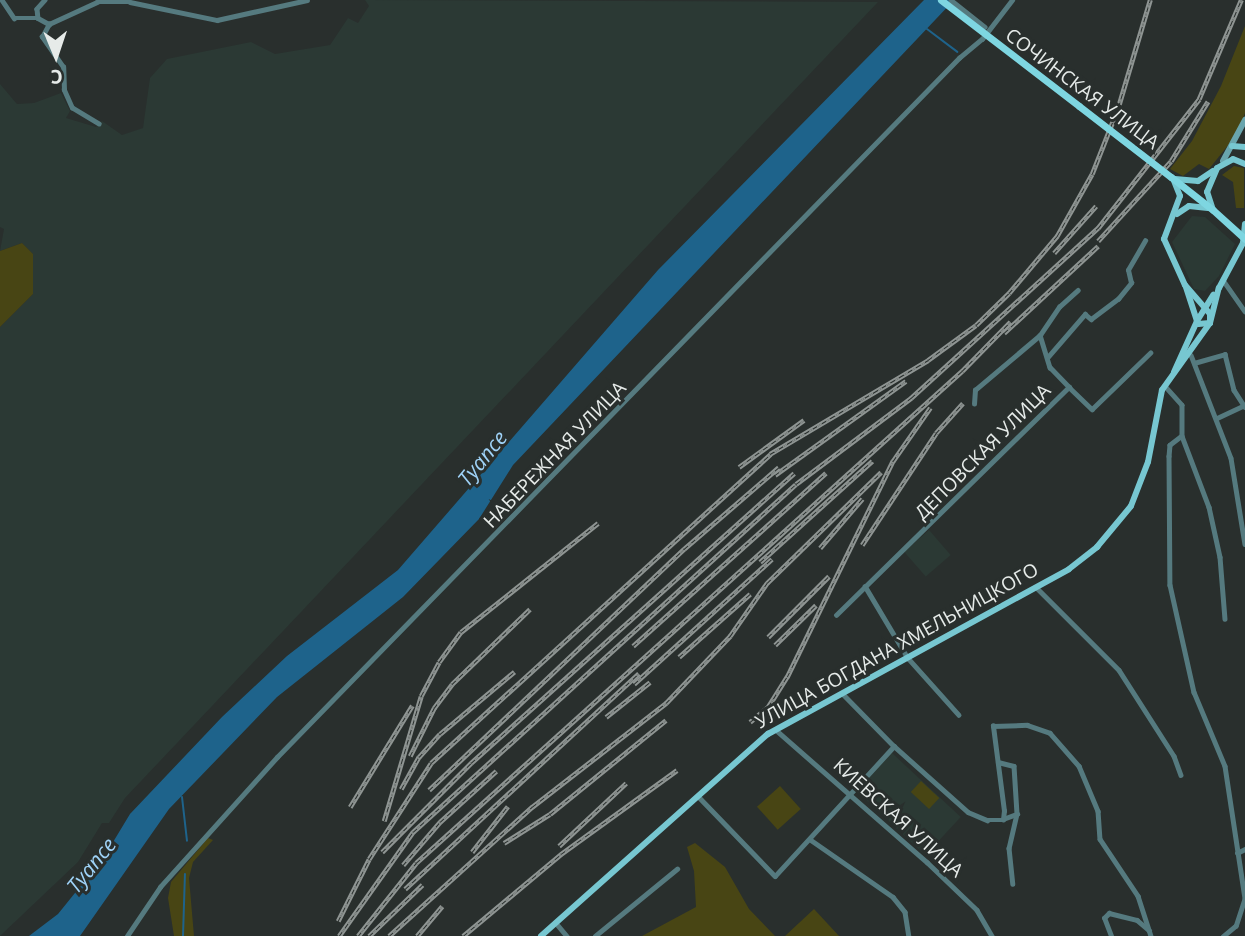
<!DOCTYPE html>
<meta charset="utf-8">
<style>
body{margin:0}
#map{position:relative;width:1245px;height:936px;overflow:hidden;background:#292f2d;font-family:"Open Sans",sans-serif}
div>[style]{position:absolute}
.built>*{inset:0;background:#2b3934;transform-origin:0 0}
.green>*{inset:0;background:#484514;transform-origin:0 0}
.water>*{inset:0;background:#1e638b}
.stream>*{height:2px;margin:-1px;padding:0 1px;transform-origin:1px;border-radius:1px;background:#1e638b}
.minor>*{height:4.5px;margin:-2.25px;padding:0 2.25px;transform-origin:2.25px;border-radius:2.25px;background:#557a7f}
.secondary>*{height:6px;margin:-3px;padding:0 3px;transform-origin:3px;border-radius:3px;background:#69a5ad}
.primary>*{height:6px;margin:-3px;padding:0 3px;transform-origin:3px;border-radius:3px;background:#77c7d1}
.trunk>*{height:7px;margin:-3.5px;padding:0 3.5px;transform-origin:3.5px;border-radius:3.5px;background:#7ed6e1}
.rail>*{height:4.5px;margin-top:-2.25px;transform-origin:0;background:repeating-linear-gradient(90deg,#292f2d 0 5px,#8f9593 0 10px);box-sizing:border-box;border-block:2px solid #8f9593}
.trunk-bridge>*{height:7px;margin:-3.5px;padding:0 3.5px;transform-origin:3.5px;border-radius:3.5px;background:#7ed6e1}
span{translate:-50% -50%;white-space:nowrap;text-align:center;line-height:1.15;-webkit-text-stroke:6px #292f2d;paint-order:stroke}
.street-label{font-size:19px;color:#e6ebe9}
.water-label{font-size:21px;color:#9fd2f7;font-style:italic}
.north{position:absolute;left:21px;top:21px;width:70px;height:70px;-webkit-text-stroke:5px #292f2d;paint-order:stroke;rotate:178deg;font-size:19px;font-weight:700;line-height:28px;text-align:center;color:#e6ebe9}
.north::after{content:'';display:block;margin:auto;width:24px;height:32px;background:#e6ebe9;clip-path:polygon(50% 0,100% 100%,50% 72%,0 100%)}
</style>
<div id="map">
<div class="built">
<div style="clip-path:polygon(365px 0,878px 2px,125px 798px,109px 823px,102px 823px,78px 862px,0 936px,0 327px,33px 294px,33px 254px,22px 243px,0 251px,4px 229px,0 227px,0 84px,17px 104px,34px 103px,61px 93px,70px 111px,66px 118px,96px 127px,102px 121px,122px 135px,143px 128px,150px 78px,167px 59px,251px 42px,275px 54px,330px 45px,348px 18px,358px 23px,369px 6px)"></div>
<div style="clip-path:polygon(1192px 216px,1205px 217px,1235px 244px,1219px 276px,1205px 291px,1194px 289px,1172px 242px)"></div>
<div style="left:929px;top:530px;width:33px;height:33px;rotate:49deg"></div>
<div style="left:892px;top:753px;width:94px;height:52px;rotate:43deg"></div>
</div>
<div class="green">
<div style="clip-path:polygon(1245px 26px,1245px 113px,1238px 133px,1209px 169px,1199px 164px,1183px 176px,1170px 169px,1192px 141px,1221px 86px)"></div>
<div style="clip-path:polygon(1234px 166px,1244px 168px,1244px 208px,1236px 208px,1233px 182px,1222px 175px)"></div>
<div style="clip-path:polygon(22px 243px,33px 254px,33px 294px,0 327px,0 251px)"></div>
<div style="left:921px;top:781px;width:25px;height:15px;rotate:43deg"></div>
<div style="left:780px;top:786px;width:31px;height:31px;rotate:48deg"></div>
<div style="clip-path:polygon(208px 838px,213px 840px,193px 862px,189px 878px,194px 936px,174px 936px,168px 898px,171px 882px)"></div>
<div style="clip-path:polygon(695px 843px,725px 867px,749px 909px,775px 936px,642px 936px,696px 907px,694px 871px,687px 847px)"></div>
<div style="clip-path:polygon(814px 909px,839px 936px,785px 936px)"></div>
</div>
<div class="water">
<div style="clip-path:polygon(924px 0,954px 0,513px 465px,479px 519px,403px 597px,277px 697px,169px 809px,80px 936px,29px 936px,58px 914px,104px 857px,130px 814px,222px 717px,287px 656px,398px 570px,658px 270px)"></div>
</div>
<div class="stream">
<div style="left:927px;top:29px;width:38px;rotate:37deg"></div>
<div style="left:182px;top:797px;width:44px;rotate:83.5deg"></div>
<div style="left:183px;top:936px;width:62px;rotate:-88.2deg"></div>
</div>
<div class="minor">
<div style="left:2px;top:0;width:22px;rotate:56deg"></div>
<div style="left:14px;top:18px;width:24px"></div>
<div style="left:45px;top:0;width:12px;rotate:132deg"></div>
<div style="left:37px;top:9px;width:9px;rotate:84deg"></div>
<div style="left:38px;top:18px;width:13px;rotate:29deg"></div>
<div style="left:951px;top:0;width:43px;rotate:38.5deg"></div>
<div style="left:99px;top:124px;width:31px;rotate:-149deg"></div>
<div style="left:72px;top:108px;width:20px;rotate:-114deg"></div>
<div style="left:64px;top:90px;width:23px;rotate:-92deg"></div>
<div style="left:63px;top:67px;width:37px;rotate:-125deg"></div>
<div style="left:42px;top:37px;width:15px;rotate:-62deg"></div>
<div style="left:49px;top:24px;width:53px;rotate:-24.6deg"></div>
<div style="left:97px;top:2px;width:33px"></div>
<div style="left:130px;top:2px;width:89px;rotate:11.7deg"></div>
<div style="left:217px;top:20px;width:92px;rotate:-12.5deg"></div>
<div style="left:1223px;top:280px;width:38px;rotate:55deg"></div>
<div style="left:1040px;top:335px;width:34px;rotate:73deg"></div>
<div style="left:1050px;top:367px;width:28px;rotate:46deg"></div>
<div style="left:1191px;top:355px;width:110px;rotate:68.8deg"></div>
<div style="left:1231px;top:458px;width:87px;rotate:80.8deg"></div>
<div style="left:1047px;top:358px;width:58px;rotate:-49.2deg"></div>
<div style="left:1085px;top:314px;width:8px;rotate:40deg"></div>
<div style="left:1091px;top:319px;width:34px;rotate:-37deg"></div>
<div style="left:1118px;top:299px;width:21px;rotate:-51deg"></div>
<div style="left:1131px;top:283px;width:13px;rotate:-103deg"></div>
<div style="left:1128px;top:270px;width:34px;rotate:-60deg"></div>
<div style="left:1194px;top:363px;width:32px;rotate:-16deg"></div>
<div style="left:1225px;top:354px;width:37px;rotate:76deg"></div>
<div style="left:1234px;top:390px;width:20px;rotate:57deg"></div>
<div style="left:1165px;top:386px;width:25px;rotate:48deg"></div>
<div style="left:1182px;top:405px;width:31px;rotate:90deg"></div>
<div style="left:1182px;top:436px;width:15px;rotate:143deg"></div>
<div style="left:1170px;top:445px;width:11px;rotate:95deg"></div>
<div style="left:1169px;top:456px;width:129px;rotate:89.6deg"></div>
<div style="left:1170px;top:585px;width:110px;rotate:77.4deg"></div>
<div style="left:1194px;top:692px;width:80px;rotate:67.3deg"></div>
<div style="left:1225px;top:766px;width:134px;rotate:81.4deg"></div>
<div style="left:1245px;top:899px;width:28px;rotate:108deg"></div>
<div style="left:1236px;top:926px;width:16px;rotate:140deg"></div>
<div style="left:974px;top:404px;width:14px;rotate:-86deg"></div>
<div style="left:975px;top:390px;width:85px;rotate:-40.2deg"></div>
<div style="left:1040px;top:335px;width:34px;rotate:-56deg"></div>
<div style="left:1059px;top:307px;width:25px;rotate:-42deg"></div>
<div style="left:1217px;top:418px;width:29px;rotate:-25deg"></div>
<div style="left:1182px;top:436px;width:76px;rotate:69.2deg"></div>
<div style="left:1209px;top:507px;width:51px;rotate:77.6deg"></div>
<div style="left:1220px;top:557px;width:62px;rotate:85.4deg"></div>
<div style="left:865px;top:586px;width:84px;rotate:59.2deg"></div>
<div style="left:908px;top:658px;width:76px;rotate:48.2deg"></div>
<div style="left:1036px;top:587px;width:117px;rotate:45deg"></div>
<div style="left:1119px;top:670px;width:102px;rotate:57.4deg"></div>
<div style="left:1174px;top:756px;width:20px;rotate:70deg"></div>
<div style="left:836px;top:615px;width:326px;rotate:-44.4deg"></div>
<div style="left:1069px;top:387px;width:32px;rotate:44deg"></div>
<div style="left:1092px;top:409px;width:81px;rotate:-44deg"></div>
<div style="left:843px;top:694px;width:73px;rotate:45.6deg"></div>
<div style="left:894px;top:746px;width:99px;rotate:41.7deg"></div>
<div style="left:968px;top:812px;width:21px;rotate:23deg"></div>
<div style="left:987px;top:820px;width:16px"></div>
<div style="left:1003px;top:820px;width:9px;rotate:-84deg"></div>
<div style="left:1004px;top:811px;width:86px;rotate:-97.4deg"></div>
<div style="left:993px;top:726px;width:34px;rotate:-2deg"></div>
<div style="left:1027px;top:725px;width:24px;rotate:19deg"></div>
<div style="left:1050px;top:733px;width:44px;rotate:48.7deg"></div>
<div style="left:1079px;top:766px;width:49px;rotate:67.1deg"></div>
<div style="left:1098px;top:811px;width:28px;rotate:86deg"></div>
<div style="left:1100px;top:839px;width:69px;rotate:56.3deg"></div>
<div style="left:1138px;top:896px;width:42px;rotate:72deg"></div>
<div style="left:776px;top:730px;width:201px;rotate:41.2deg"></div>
<div style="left:927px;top:862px;width:69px;rotate:43.8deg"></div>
<div style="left:977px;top:910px;width:30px;rotate:60deg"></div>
<div style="left:998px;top:762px;width:16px;rotate:14deg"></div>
<div style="left:1014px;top:766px;width:48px;rotate:86.4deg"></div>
<div style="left:698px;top:796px;width:111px;rotate:46.1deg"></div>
<div style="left:775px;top:876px;width:176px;rotate:-47.5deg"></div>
<div style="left:1003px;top:819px;width:15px;rotate:-20deg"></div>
<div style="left:1017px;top:814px;width:35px;rotate:103deg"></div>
<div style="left:1009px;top:848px;width:36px;rotate:84deg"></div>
<div style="left:811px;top:840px;width:100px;rotate:34.8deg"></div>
<div style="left:893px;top:897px;width:19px;rotate:51deg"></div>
<div style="left:905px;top:912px;width:24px;rotate:81deg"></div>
<div style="left:1237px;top:853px;width:9px;rotate:-27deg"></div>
<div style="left:556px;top:923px;width:17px;rotate:50deg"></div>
<div style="left:127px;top:936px;width:59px;rotate:-56deg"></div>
<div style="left:160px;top:887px;width:175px;rotate:-48deg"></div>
<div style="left:277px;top:757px;width:977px;rotate:-45.71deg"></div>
<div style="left:959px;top:58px;width:30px;rotate:-40deg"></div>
<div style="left:982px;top:39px;width:49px;rotate:-52.4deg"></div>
<div style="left:595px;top:936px;width:106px;rotate:-39.3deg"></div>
<div style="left:1111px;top:936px;width:19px;rotate:-111deg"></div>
<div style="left:1104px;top:918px;width:7px;rotate:-45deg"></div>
<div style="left:1109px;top:913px;width:29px;rotate:14deg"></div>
<div style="left:1137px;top:920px;width:16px;rotate:40deg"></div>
</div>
<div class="secondary">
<div style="left:1223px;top:161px;width:47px;rotate:-61.8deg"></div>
</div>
<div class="primary">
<div style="left:1232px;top:146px;width:13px;rotate:4deg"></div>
<div style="left:1175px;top:179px;width:23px;rotate:5deg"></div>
<div style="left:1198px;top:181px;width:18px;rotate:-34deg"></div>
<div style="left:1174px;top:181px;width:16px;rotate:68deg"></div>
<div style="left:1180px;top:196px;width:46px;rotate:110.4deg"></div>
<div style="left:1164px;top:239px;width:51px;rotate:65.5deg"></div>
<div style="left:1185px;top:285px;width:30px;rotate:49deg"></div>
<div style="left:1205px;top:308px;width:8px;rotate:50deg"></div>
<div style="left:1210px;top:314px;width:9px;rotate:90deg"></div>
<div style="left:1210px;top:323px;width:12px;rotate:175deg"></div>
<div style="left:1198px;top:324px;width:3px;rotate:-108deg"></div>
<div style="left:1197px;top:321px;width:31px;rotate:-58deg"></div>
<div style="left:1213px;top:210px;width:19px;rotate:-108deg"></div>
<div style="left:1207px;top:192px;width:26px;rotate:-67deg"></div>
<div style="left:1217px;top:168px;width:18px;rotate:-29deg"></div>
<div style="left:1233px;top:159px;width:13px;rotate:23deg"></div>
<div style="left:1177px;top:214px;width:14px;rotate:-34deg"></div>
<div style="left:1189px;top:206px;width:19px;rotate:6deg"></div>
<div style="left:1174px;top:372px;width:56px;rotate:-65.7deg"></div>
<div style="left:1197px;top:321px;width:35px;rotate:-108deg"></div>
<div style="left:541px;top:936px;width:304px;rotate:-41.7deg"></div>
<div style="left:768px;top:734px;width:343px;rotate:-28.7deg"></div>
<div style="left:1069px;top:569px;width:36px;rotate:-38deg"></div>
<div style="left:1097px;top:547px;width:53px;rotate:-50.3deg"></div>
<div style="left:1131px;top:506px;width:47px;rotate:-68.9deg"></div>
<div style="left:1148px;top:462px;width:73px;rotate:-79deg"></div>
<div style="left:1162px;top:390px;width:82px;rotate:-54.4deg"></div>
<div style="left:1210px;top:323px;width:36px;rotate:-76deg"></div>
<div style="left:1219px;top:288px;width:51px;rotate:-61.9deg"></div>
<div style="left:1243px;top:243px;width:19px;rotate:-84deg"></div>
</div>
<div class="trunk">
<div style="left:941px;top:0;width:174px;rotate:37.5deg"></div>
<div style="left:1171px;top:177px;width:53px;rotate:38.2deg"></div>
</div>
<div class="rail">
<div style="left:1098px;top:241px;width:108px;rotate:-47.6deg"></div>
<div style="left:1171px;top:161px;width:70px;rotate:-58.3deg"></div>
<div style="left:1054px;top:253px;width:63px;rotate:-48.2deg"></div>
<div style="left:1004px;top:333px;width:128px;rotate:-42.8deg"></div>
<div style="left:739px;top:467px;width:80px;rotate:-35.9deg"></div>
<div style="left:775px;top:475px;width:161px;rotate:-35.7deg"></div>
<div style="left:862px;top:545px;width:134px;rotate:-56.5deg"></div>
<div style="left:936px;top:433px;width:40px;rotate:-48deg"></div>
<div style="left:820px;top:548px;width:65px;rotate:-49.4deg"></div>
<div style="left:760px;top:562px;width:151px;rotate:-42deg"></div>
<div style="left:768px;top:637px;width:86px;rotate:-45deg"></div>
<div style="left:775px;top:645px;width:57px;rotate:-44.3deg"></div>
<div style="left:633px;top:646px;width:259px;rotate:-41.9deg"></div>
<div style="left:679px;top:657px;width:95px;rotate:-41.6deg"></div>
<div style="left:634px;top:684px;width:186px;rotate:-42.2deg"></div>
<div style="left:606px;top:717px;width:56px;rotate:-38.5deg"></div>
<div style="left:750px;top:722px;width:23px;rotate:-40deg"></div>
<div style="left:768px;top:707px;width:36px;rotate:-58deg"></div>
<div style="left:787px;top:677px;width:241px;rotate:-63.9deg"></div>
<div style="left:893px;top:461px;width:65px;rotate:-55.1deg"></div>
<div style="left:410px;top:756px;width:54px;rotate:-63.4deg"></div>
<div style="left:434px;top:708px;width:30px;rotate:-53deg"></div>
<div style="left:452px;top:684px;width:108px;rotate:-43.9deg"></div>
<div style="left:401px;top:789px;width:37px;rotate:-61deg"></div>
<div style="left:419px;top:757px;width:31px;rotate:-48deg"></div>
<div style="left:440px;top:734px;width:97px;rotate:-40deg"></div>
<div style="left:429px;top:790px;width:351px;rotate:-43.4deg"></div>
<div style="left:684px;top:549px;width:125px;rotate:-40.8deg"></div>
<div style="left:350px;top:807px;width:119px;rotate:-58.5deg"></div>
<div style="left:384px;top:821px;width:130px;rotate:-73.5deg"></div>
<div style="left:421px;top:696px;width:38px;rotate:-62deg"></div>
<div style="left:439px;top:662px;width:37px;rotate:-54deg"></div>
<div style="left:461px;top:632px;width:175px;rotate:-38.5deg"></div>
<div style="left:504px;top:843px;width:54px;rotate:-32.2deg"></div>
<div style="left:550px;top:814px;width:149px;rotate:-39deg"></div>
<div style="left:559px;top:846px;width:92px;rotate:-43.2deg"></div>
<div style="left:382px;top:852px;width:126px;rotate:-45deg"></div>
<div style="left:471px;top:763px;width:434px;rotate:-41.9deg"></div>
<div style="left:472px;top:852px;width:58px;rotate:-52deg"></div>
<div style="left:403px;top:865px;width:57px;rotate:-49.3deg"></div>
<div style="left:440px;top:822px;width:76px;rotate:-42.3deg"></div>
<div style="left:405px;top:889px;width:318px;rotate:-42.7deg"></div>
<div style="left:338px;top:921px;width:69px;rotate:-63.4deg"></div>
<div style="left:369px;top:859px;width:114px;rotate:-57.1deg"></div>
<div style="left:431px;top:763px;width:459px;rotate:-42.3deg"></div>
<div style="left:770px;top:454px;width:184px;rotate:-30.7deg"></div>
<div style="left:928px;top:360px;width:59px;rotate:-36.1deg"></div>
<div style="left:976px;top:325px;width:46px;rotate:-44.1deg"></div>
<div style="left:1009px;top:293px;width:75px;rotate:-49.9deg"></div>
<div style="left:1057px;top:236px;width:71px;rotate:-60.6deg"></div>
<div style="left:1092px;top:174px;width:71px;rotate:-68.5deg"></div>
<div style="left:1118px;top:108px;width:113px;rotate:-73.5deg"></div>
<div style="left:339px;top:936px;width:128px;rotate:-54.6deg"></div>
<div style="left:413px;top:832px;width:517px;rotate:-42.26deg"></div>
<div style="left:796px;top:484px;width:144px;rotate:-36.8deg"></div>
<div style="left:911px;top:398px;width:253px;rotate:-42.3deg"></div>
<div style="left:1098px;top:228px;width:164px;rotate:-51.9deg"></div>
<div style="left:1199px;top:99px;width:108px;rotate:-67deg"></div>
<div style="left:358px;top:936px;width:93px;rotate:-51.5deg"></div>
<div style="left:416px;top:863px;width:735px;rotate:-42.02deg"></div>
<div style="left:962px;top:371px;width:69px;rotate:-45.6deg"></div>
<div style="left:369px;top:936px;width:74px;rotate:-43.9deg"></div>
<div style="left:389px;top:936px;width:193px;rotate:-42.1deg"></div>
<div style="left:532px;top:807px;width:170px;rotate:-37.8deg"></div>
<div style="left:666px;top:703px;width:93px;rotate:-46.3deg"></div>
<div style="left:730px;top:636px;width:65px;rotate:-55.1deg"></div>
<div style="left:767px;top:583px;width:159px;rotate:-44.2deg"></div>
<div style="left:417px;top:936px;width:39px;rotate:-50deg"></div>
<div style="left:463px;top:936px;width:128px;rotate:-39.9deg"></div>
<div style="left:561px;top:854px;width:143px;rotate:-35.9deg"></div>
</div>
<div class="trunk-bridge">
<div style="left:1079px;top:106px;width:116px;rotate:37.7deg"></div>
<div style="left:1213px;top:210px;width:43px;rotate:42.2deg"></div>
</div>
<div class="street-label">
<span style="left:1082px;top:89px;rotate:37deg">СОЧИНСКАЯ УЛИЦА</span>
<span style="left:983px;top:452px;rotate:-45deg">ДЕПОВСКАЯ УЛИЦА</span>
<span style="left:555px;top:455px;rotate:-46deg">НАБЕРЕЖНАЯ УЛИЦА</span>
<span style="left:897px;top:646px;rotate:-29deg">УЛИЦА БОГДАНА ХМЕЛЬНИЦКОГО</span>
<span style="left:898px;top:818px;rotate:42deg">КИЕВСКАЯ УЛИЦА</span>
</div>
<div class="water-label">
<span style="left:482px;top:458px;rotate:-51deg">Туапсе</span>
<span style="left:91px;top:865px;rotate:-51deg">Туапсе</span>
</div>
<div class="north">С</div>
</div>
